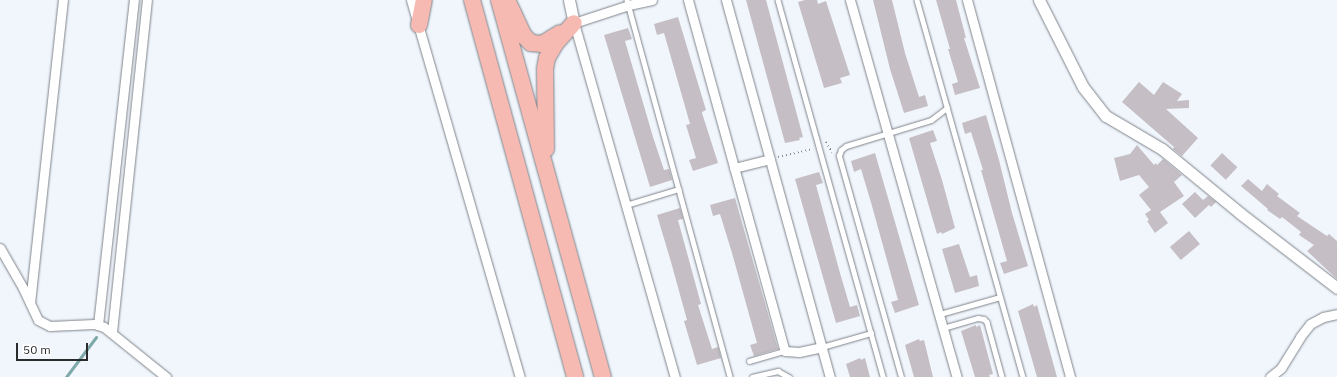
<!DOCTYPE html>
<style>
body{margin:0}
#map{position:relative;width:1337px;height:377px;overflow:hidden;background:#f1f6fd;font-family:"IBM Plex Sans",sans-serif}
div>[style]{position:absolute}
.stream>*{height:3px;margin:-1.5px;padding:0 1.5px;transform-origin:1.5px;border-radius:1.5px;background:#7fa8a9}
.building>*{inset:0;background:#c5bec4;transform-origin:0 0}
.path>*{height:1.5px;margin-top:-0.75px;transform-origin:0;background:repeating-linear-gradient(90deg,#898c90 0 1px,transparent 0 4px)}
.roads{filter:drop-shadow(0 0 1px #7f8389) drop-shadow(0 0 1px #7f8389)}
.service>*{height:4.5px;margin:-2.25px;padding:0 2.25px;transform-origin:2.25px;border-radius:2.25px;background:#fff}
.minor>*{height:9px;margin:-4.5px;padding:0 4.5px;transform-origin:4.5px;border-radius:4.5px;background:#fff}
.tertiary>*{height:11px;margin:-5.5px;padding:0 5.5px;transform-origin:5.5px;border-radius:5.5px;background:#fff}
.motorway>*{height:16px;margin:-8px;padding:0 8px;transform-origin:8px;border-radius:8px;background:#f6bab2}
span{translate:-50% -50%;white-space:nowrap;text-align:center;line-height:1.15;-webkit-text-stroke:3px #fff;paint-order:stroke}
.scale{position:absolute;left:16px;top:343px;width:72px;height:18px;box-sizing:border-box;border:2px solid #292b2d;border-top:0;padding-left:5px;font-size:12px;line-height:14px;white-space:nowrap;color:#292b2d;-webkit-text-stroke:3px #fff;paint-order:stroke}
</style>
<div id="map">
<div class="stream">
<div style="left:66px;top:377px;width:50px;rotate:-53.1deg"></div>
</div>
<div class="building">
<div style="clip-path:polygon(746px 0,766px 0,803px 137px,799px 138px,800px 140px,785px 143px)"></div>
<div style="clip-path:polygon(805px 0,817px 0,818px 4px,826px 1px,850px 75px,840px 78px,842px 83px,824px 88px,798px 2px)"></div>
<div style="clip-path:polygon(873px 0,892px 0,905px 53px,919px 97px,925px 95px,928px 106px,904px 113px,890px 69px)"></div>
<div style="clip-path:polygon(936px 0,956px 0,966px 38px,964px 38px,980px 88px,955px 95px,952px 84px,958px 82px,948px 49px,950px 49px)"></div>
<div style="clip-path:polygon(678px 17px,706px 110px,702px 112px,702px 113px,718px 163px,693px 171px,689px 160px,696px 158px,686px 125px,690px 124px,664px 33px,657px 35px,654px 24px)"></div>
<div style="clip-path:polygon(628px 28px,632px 39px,625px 41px,653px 137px,664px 170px,669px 169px,672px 180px,650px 187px,604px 35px)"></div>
<div style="clip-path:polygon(1139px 82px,1154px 95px,1163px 82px,1182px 94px,1177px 101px,1189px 100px,1189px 108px,1166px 109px,1198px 138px,1182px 156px,1173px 149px,1174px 147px,1122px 102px)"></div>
<div style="clip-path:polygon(986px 115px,999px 160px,1012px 213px,1028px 266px,1004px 274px,1000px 263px,1007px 261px,981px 170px,983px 170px,971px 132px,965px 134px,962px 123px)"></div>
<div style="clip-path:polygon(933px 130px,937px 141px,930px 143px,942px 180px,955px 228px,942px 234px,941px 232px,937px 234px,909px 138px)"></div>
<div style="clip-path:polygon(1137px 145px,1154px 165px,1156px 163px,1157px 165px,1163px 159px,1182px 175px,1174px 182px,1184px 196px,1160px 212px,1168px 223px,1155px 233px,1147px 221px,1149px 220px,1145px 214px,1151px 210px,1139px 195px,1149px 187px,1139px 175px,1120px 181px,1114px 158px,1130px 154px)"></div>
<div style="clip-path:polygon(875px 153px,919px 305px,895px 313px,891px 302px,898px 300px,872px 206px,861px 169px,854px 172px,851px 161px)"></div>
<div style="left:1222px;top:153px;width:21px;height:17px;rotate:43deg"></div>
<div style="clip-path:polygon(819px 172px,823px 183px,816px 185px,840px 273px,850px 307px,857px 305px,860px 316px,836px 323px,795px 179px)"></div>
<div style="clip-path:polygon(1248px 179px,1262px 191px,1267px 184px,1279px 194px,1277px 196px,1300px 213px,1297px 216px,1327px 236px,1329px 234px,1337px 241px,1337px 279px,1307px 251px,1314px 245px,1299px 235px,1301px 232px,1282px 217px,1280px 219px,1267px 210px,1268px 209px,1241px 186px)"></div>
<div style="clip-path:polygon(1195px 192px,1203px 200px,1208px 196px,1216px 202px,1211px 207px,1209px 205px,1195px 218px,1182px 204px)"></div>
<div style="clip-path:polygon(735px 198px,778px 349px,754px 356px,750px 345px,757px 343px,732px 253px,720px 214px,713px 216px,710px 205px)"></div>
<div style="clip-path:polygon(680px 208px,683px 219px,678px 220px,701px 304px,698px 305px,712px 349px,718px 347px,721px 358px,697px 365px,684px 321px,687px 320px,671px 262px,657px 215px)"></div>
<div style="left:1189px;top:231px;width:17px;height:25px;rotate:50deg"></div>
<div style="clip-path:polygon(959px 244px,970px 277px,977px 275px,979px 286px,955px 293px,942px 249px)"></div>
<div style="clip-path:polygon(1033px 304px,1034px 307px,1037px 305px,1057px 377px,1037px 377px,1018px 311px)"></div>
<div style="clip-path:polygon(976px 325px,976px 327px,980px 325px,993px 374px,989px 375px,990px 377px,975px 377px,961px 331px)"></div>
<div style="clip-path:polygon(919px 339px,920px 341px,924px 340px,933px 377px,914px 377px,905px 345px)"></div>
<div style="clip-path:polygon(860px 358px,861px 360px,865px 358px,870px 377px,850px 377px,846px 364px)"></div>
</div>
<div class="path">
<div style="left:826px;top:142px;width:12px;rotate:59deg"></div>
<div style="left:778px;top:157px;width:36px;rotate:-13deg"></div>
</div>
<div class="roads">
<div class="service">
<div style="left:627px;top:0;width:391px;rotate:74.7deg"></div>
<div style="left:778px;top:0;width:391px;rotate:74.4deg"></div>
<div style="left:917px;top:0;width:392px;rotate:74.3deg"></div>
<div style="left:626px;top:205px;width:55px;rotate:-16.8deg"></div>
<div style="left:940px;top:314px;width:62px;rotate:-15.8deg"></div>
<div style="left:943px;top:328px;width:36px;rotate:-16deg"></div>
<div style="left:978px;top:318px;width:6px;rotate:9deg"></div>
<div style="left:984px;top:319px;width:4px;rotate:45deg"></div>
<div style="left:987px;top:322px;width:57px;rotate:74.7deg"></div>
<div style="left:822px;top:347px;width:51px;rotate:-15.9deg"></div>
<div style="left:749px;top:361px;width:37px;rotate:-16deg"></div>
<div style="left:752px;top:377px;width:27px;rotate:-13deg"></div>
<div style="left:778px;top:371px;width:13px;rotate:29deg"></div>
<div style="left:901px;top:377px;width:230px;rotate:-105.7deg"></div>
<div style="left:839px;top:156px;width:6px;rotate:-72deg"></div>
<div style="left:841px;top:150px;width:6px;rotate:-39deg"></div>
<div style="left:846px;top:146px;width:89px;rotate:-17deg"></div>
<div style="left:931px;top:120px;width:20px;rotate:-37deg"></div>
</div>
<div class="minor">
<div style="left:411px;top:0;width:392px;rotate:73.9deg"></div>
<div style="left:652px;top:0;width:24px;rotate:168deg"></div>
<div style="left:629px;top:5px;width:58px;rotate:161.9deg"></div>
<div style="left:574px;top:23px;width:368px;rotate:74.1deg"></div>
<div style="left:688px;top:0;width:364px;rotate:74.6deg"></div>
<div style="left:785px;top:351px;width:14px;rotate:4deg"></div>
<div style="left:799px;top:352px;width:24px;rotate:-12deg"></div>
<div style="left:726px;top:0;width:391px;rotate:74.6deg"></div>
<div style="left:850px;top:0;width:392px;rotate:74.2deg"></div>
<div style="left:967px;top:0;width:391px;rotate:74.7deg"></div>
<div style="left:734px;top:168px;width:37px;rotate:-14deg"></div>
<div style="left:0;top:248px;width:46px;rotate:60.1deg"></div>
<div style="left:23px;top:288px;width:35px;rotate:65deg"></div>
<div style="left:38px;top:320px;width:13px;rotate:27deg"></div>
<div style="left:50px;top:326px;width:44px;rotate:-2.6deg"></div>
<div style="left:94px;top:324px;width:10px;rotate:17deg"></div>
<div style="left:104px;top:327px;width:80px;rotate:38.9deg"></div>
<div style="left:30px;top:303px;width:305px;rotate:-83.8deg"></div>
<div style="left:98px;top:325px;width:327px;rotate:-83.7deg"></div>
<div style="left:112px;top:332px;width:334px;rotate:-84deg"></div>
<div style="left:1270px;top:377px;width:14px;rotate:-39deg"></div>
<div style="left:1281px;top:368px;width:36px;rotate:-58deg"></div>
<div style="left:1300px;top:337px;width:16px;rotate:-52deg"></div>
<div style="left:1310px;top:324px;width:15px;rotate:-28deg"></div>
<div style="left:1323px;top:317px;width:14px;rotate:-12deg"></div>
</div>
<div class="tertiary">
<div style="left:569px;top:0;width:24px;rotate:78deg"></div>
<div style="left:1039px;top:0;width:97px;rotate:63.2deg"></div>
<div style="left:1083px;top:87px;width:37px;rotate:52deg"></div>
<div style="left:1106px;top:116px;width:65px;rotate:30.5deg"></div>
<div style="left:1162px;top:149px;width:102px;rotate:39.4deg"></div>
<div style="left:1241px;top:214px;width:121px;rotate:37.6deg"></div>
</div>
<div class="motorway">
<div style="left:472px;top:0;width:391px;rotate:74.7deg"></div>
<div style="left:499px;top:0;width:391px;rotate:74.6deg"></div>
<div style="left:507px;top:0;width:40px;rotate:65deg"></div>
<div style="left:524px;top:36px;width:10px;rotate:45deg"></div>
<div style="left:531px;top:43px;width:11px;rotate:5deg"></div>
<div style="left:542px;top:44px;width:21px;rotate:-31deg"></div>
<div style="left:419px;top:25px;width:25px;rotate:-79deg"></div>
<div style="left:546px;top:149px;width:80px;rotate:-90.7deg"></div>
<div style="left:545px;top:69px;width:11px;rotate:-80deg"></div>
<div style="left:547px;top:58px;width:16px;rotate:-60deg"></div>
<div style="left:555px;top:44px;width:28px;rotate:-48deg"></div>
</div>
</div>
<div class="scale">50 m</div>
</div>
